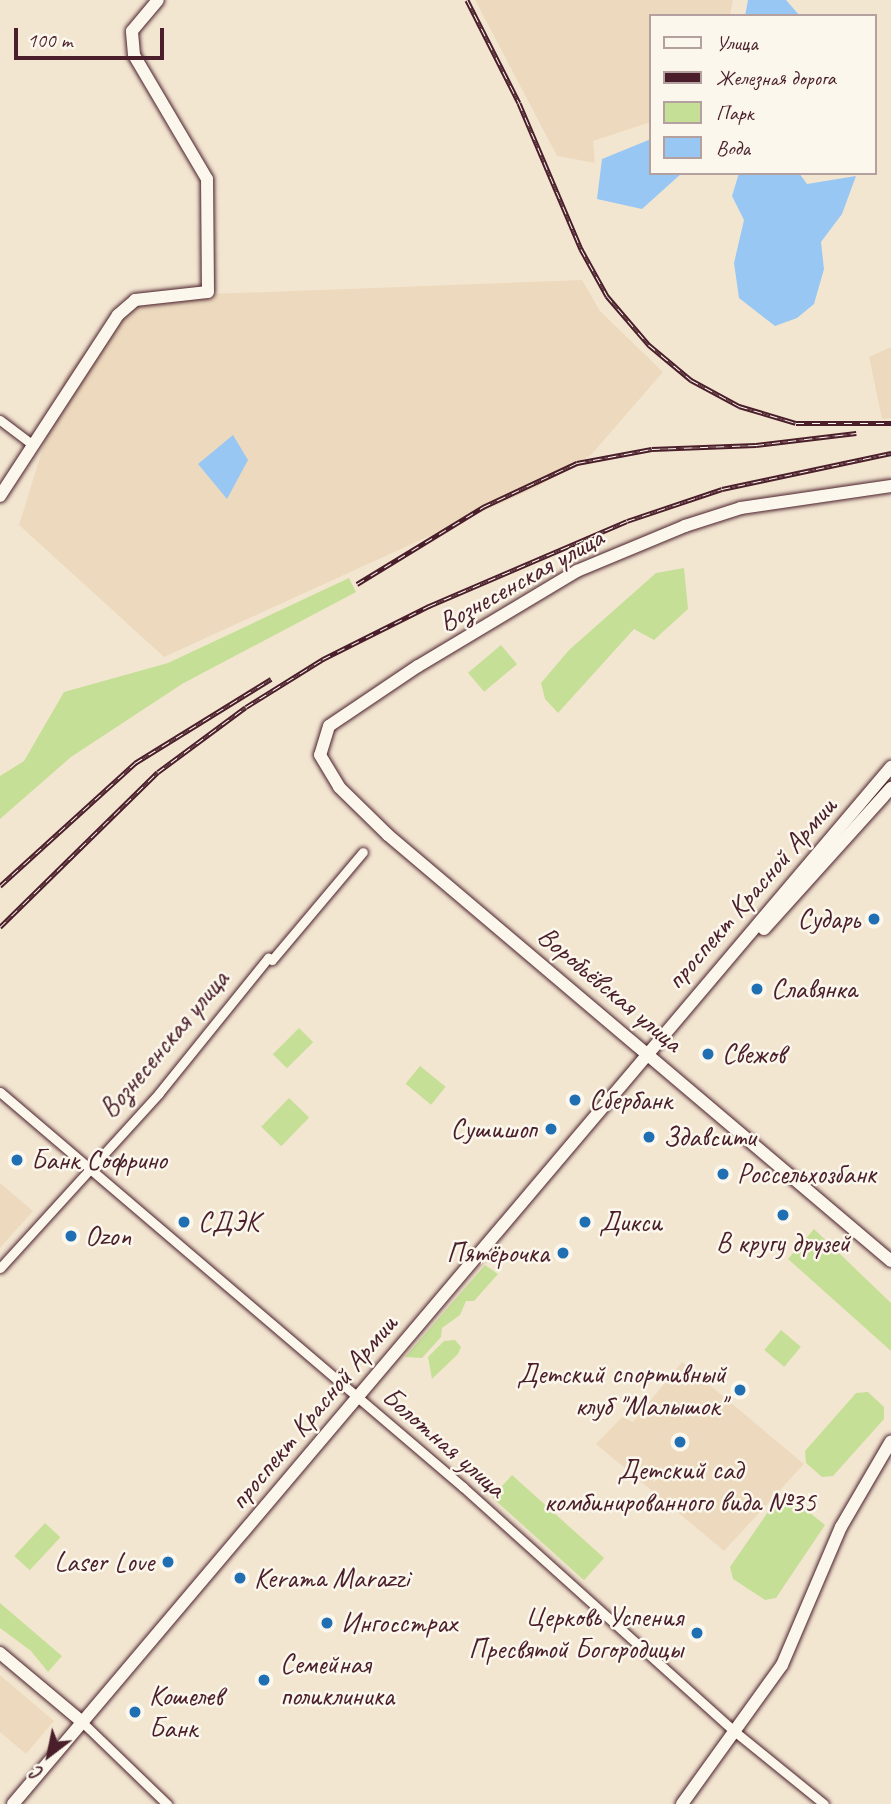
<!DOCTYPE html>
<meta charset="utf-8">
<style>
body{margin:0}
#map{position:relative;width:891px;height:1804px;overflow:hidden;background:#f3e6d1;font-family:Caveat,sans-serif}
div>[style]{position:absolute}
.built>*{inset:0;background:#eddabe}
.green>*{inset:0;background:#c6df96;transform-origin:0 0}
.water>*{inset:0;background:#98c7f3}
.roads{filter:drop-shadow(0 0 2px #4a1f2b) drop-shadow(0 0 2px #4a1f2b)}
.street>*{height:9px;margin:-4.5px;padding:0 4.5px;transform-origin:4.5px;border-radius:4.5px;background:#fbf7ec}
.secondary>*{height:12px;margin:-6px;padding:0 6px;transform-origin:6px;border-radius:6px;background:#fbf7ec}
.rail>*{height:5px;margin-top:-2.5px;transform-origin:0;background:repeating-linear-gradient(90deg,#fbf7ec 0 8px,#4a1f2b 0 16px);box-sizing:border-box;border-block:2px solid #4a1f2b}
.dots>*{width:19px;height:19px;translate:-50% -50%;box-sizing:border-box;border:4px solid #fbf7ec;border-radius:50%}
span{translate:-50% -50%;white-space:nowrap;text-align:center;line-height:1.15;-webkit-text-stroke:5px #fbf7ec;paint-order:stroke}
.street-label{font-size:28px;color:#4a1f2b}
.poi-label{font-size:28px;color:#4a1f2b}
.right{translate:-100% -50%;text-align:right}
.left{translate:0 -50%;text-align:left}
.legend{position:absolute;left:649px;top:14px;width:228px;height:161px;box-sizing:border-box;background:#fbf7ec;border:2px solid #b4a19f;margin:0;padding:9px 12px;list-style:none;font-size:21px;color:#4a1f2b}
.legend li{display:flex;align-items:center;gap:14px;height:35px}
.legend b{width:35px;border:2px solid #b4a19f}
.north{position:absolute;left:14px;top:1720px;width:70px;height:70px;-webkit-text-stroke:5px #fbf7ec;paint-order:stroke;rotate:212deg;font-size:19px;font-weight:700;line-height:28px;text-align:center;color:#4a1f2b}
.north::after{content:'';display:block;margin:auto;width:24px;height:32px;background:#4a1f2b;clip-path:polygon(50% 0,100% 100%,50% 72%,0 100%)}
.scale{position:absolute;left:14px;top:28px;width:150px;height:32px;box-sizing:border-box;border:4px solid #4a1f2b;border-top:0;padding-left:9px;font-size:21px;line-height:24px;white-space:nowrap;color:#4a1f2b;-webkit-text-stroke:5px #fbf7ec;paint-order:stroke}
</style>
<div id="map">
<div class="built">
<div style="clip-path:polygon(475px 0,733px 0,730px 16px,651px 16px,651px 122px,593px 141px,595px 163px,557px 156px)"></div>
<div style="clip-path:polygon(582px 280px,600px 311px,663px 372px,591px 455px,539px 486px,164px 657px,19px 525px,65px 376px,133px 297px)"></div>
<div style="clip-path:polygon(891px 347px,891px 418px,882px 419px,869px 357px)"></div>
<div style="clip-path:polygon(0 1183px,33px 1211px,0 1248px)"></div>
<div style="clip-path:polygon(682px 1362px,804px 1464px,724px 1551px,596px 1444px,622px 1417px,633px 1422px)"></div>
<div style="clip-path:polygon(0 1675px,54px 1721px,26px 1754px,0 1732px)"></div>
</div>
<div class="green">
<div style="clip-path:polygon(684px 568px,688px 609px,654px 640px,634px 629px,558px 713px,545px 699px,541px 683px,569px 650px,656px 573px)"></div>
<div style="clip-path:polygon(349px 578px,356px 592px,182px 684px,71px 757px,0 819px,0 776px,24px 761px,64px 692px,168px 663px)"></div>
<div style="left:501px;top:645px;width:25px;height:43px;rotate:50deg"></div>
<div style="left:299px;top:1028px;width:20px;height:37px;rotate:45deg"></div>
<div style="left:420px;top:1066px;width:33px;height:23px;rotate:39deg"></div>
<div style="left:289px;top:1098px;width:28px;height:40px;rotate:44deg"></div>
<div style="clip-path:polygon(814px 1229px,891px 1303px,891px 1351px,788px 1259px)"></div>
<div style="clip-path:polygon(485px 1265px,498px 1274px,474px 1301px,466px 1301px,460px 1315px,442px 1328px,441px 1337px,422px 1358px,405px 1357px)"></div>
<div style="left:781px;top:1330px;width:26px;height:26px;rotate:40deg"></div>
<div style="clip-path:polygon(455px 1340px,461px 1347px,458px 1354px,432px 1379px,428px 1357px,444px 1341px)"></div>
<div style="clip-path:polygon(868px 1392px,884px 1407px,884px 1419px,833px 1476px,822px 1477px,806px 1463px,805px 1451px,856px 1393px)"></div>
<div style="left:512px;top:1475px;width:124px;height:30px;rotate:42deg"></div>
<div style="clip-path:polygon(789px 1496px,825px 1525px,776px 1598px,765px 1600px,733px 1579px,730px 1567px,777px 1499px)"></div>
<div style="left:45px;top:1523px;width:21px;height:45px;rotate:43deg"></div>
<div style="clip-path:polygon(0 1603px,62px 1656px,48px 1672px,31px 1651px,0 1628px)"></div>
</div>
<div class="water">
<div style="clip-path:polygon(748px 0,786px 0,800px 16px,745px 16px)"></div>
<div style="clip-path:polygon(651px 139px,651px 173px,682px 173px,642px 209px,597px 199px,602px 159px)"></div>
<div style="clip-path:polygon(739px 173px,799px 173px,807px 184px,856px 176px,842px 214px,821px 242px,824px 269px,814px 304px,797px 318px,775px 326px,739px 298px,734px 263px,744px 220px,732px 196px)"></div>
<div style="clip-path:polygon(233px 435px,248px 460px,227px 499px,198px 464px)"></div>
</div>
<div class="roads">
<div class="street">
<div style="left:0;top:420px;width:41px;rotate:37.1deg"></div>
<div style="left:0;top:1092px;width:609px;rotate:40.47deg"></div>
<div style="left:463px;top:1487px;width:363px;rotate:42deg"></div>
<div style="left:733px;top:1730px;width:117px;rotate:39.1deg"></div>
<div style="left:0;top:1268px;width:236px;rotate:-47.7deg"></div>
<div style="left:159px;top:1093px;width:174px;rotate:-51.1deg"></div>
<div style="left:268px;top:958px;width:4px;rotate:27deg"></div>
<div style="left:272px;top:960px;width:141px;rotate:-49.9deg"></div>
<div style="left:81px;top:1721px;width:120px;rotate:44deg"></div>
</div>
<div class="secondary">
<div style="left:891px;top:486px;width:152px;rotate:171.7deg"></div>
<div style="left:741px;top:508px;width:59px;rotate:162.2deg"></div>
<div style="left:685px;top:526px;width:117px;rotate:157.4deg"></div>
<div style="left:577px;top:571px;width:185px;rotate:149.1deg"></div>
<div style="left:418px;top:666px;width:107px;rotate:146deg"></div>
<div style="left:329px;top:726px;width:30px;rotate:107deg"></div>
<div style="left:320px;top:755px;width:37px;rotate:59deg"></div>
<div style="left:339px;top:787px;width:69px;rotate:44.4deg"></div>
<div style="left:388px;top:835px;width:659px;rotate:40.26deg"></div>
<div style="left:0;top:496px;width:216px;rotate:-56.9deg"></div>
<div style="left:118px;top:315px;width:23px;rotate:-41deg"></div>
<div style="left:135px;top:300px;width:73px;rotate:-6.3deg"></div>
<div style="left:208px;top:292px;width:113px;rotate:-90.5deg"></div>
<div style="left:207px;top:179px;width:144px;rotate:-120.5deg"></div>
<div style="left:134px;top:55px;width:24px;rotate:-95deg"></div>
<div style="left:132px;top:31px;width:40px;rotate:-50deg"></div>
<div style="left:764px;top:929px;width:190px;rotate:-48deg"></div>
<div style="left:0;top:1653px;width:106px;rotate:40deg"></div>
<div style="left:13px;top:1804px;width:1359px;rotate:-49.75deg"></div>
<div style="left:682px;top:1804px;width:171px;rotate:-54.3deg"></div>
<div style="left:782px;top:1665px;width:150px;rotate:-66.9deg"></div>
<div style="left:841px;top:1527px;width:99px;rotate:-59.8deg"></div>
</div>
</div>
<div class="rail">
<div style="left:467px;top:0;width:115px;rotate:63.2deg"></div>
<div style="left:519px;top:103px;width:159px;rotate:67deg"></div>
<div style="left:581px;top:249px;width:54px;rotate:61deg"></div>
<div style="left:607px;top:296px;width:65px;rotate:49.4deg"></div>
<div style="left:649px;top:345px;width:55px;rotate:39.8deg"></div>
<div style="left:691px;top:380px;width:55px;rotate:28.4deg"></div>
<div style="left:739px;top:406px;width:59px;rotate:16.6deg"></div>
<div style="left:796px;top:423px;width:95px"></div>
<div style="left:357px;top:584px;width:148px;rotate:-31.4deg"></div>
<div style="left:483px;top:507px;width:104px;rotate:-25.1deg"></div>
<div style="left:577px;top:463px;width:76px;rotate:-10.6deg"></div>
<div style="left:652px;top:449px;width:104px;rotate:-2.2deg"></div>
<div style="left:756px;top:445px;width:101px;rotate:-6.8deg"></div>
<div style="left:0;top:886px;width:183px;rotate:-42.3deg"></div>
<div style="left:135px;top:763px;width:160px;rotate:-31.7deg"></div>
<div style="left:0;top:927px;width:221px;rotate:-44.5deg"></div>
<div style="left:158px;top:772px;width:109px;rotate:-36.5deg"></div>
<div style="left:246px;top:707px;width:91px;rotate:-31.9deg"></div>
<div style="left:323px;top:659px;width:119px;rotate:-26.6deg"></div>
<div style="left:429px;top:606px;width:215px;rotate:-23.2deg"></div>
<div style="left:627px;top:521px;width:100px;rotate:-18.6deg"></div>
<div style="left:722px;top:489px;width:173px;rotate:-12deg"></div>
</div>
<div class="dots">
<div style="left:874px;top:919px;background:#1f6fb2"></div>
<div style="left:757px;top:989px;background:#1f6fb2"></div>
<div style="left:708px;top:1054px;background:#1f6fb2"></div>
<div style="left:575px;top:1100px;background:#1f6fb2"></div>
<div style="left:551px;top:1129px;background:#1f6fb2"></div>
<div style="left:649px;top:1137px;background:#1f6fb2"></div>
<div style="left:17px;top:1160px;background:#1f6fb2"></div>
<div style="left:723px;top:1174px;background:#1f6fb2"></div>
<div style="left:783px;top:1215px;background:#1f6fb2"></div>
<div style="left:184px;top:1222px;background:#1f6fb2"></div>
<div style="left:585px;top:1222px;background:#1f6fb2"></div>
<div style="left:71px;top:1236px;background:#1f6fb2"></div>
<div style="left:563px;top:1253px;background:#1f6fb2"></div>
<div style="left:740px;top:1390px;background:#1f6fb2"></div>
<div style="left:680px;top:1442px;background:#1f6fb2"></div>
<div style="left:168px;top:1562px;background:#1f6fb2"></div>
<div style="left:240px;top:1578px;background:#1f6fb2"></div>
<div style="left:327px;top:1623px;background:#1f6fb2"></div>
<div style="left:697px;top:1633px;background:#1f6fb2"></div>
<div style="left:264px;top:1680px;background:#1f6fb2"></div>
<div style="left:135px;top:1712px;background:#1f6fb2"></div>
</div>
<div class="street-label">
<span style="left:521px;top:580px;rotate:-29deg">Вознесенская улица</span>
<span style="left:751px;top:893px;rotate:-49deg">проспект Красной Армии</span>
<span style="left:610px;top:989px;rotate:40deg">Воробьёвская улица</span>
<span style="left:164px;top:1044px;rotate:-50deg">Вознесенская улица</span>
<span style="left:313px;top:1412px;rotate:-50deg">проспект Красной Армии</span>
<span style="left:444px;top:1442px;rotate:41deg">Болотная улица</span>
</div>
<div class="poi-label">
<span class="right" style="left:860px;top:919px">Сударь</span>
<span class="left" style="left:771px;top:989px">Славянка</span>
<span class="left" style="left:722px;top:1054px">Свежов</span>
<span class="left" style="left:589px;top:1100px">Сбербанк</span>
<span class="right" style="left:537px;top:1129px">Сушишоп</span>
<span class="left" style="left:663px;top:1137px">Здавсити</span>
<span class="left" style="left:31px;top:1160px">Банк Софрино</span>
<span class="left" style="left:737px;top:1174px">Россельхозбанк</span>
<span class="left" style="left:198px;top:1222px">СДЭК</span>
<span class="left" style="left:599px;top:1222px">Дикси</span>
<span class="left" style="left:85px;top:1236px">Ozon</span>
<span style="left:783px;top:1243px">В кругу друзей</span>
<span class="right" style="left:549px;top:1253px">Пятёрочка</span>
<span class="right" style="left:726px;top:1390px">Детский спортивный<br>клуб "Малышок"</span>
<span style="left:680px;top:1486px">Детский сад<br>комбинированного вида №35</span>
<span class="right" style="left:154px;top:1562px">Laser Love</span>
<span class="left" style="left:254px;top:1578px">Kerama Marazzi</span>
<span class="right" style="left:683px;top:1633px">Церковь Успения<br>Пресвятой Богородицы</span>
<span class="left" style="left:341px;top:1623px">Ингосстрах</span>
<span class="left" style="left:280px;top:1680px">Семейная<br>поликлиника</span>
<span class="left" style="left:149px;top:1712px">Кошелев<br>Банк</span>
</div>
<ul class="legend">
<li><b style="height:9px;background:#fbf7ec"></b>Улица</li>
<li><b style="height:9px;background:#4a1f2b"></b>Железная дорога</li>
<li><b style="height:19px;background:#c6df96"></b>Парк</li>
<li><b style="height:19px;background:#98c7f3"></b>Вода</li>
</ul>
<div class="north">С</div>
<div class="scale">100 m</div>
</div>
